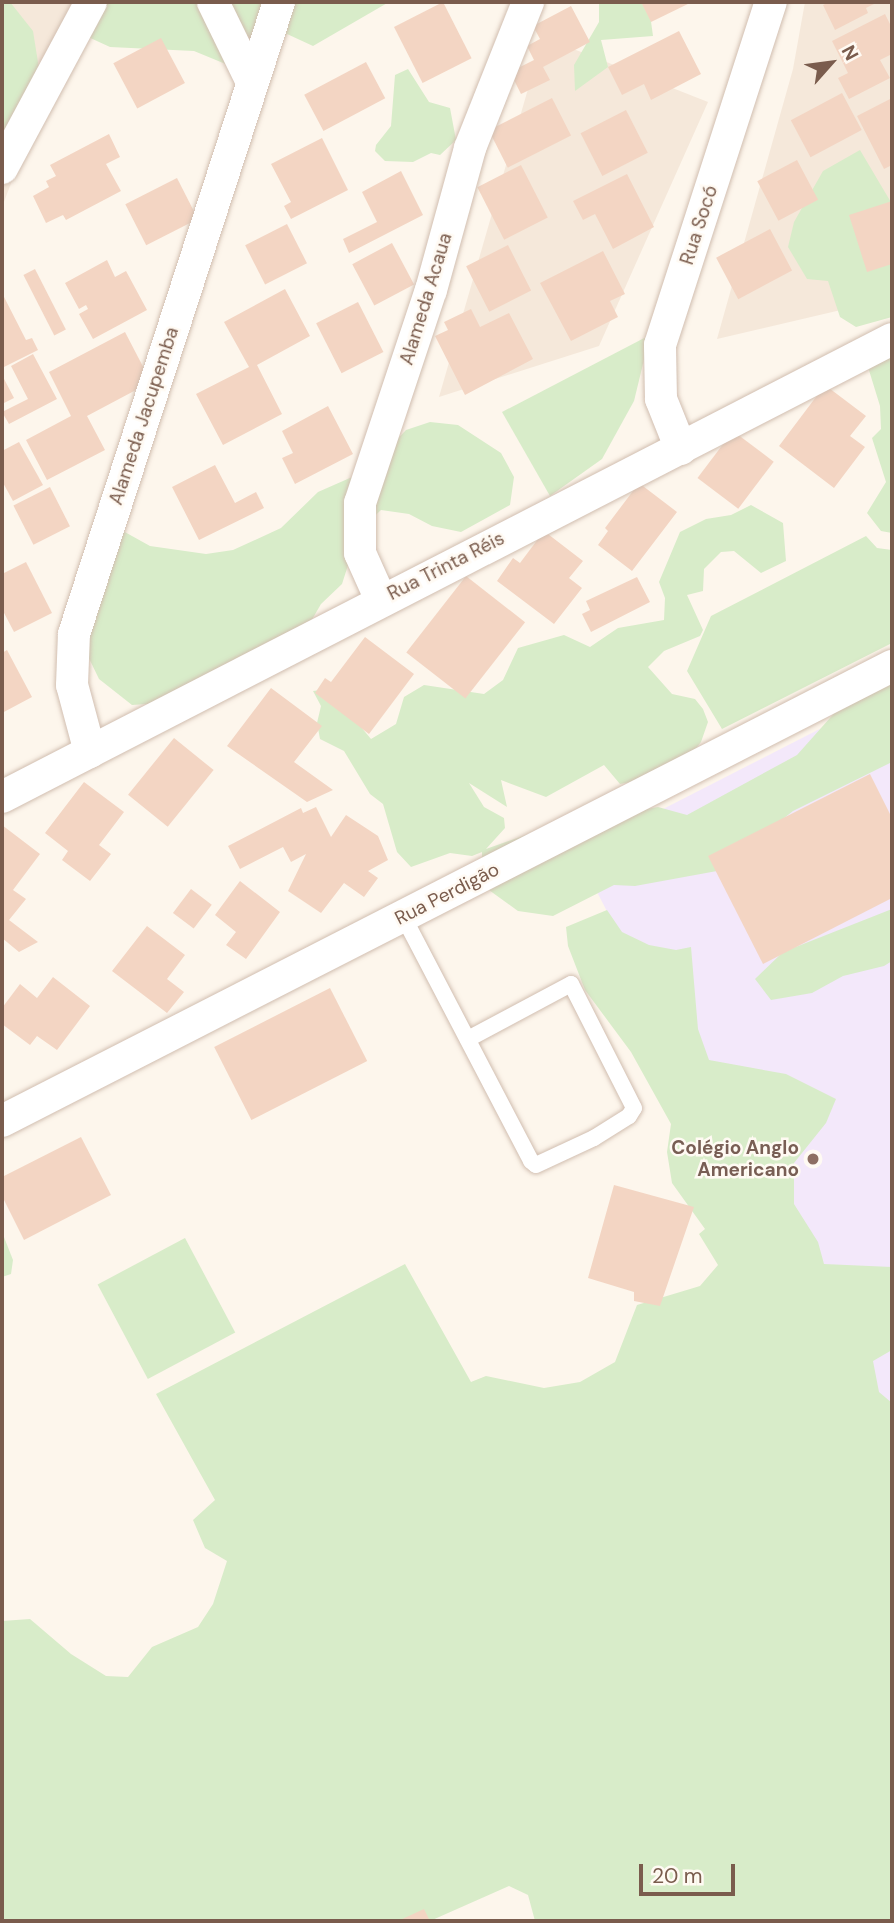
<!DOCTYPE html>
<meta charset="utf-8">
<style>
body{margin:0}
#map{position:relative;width:894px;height:1923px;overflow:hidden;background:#fdf6ec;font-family:"DM Sans",sans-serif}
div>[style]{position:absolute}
.residential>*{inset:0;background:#f5e8da}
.education>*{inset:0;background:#f3e8fa}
.green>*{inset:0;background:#d8ecc9;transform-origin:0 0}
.building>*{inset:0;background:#f3d5c3;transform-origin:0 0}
.roads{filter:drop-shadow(0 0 2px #d1beb0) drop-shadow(0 0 2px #d1beb0)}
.lane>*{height:16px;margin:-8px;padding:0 8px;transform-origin:8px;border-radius:8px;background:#fff}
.street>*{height:32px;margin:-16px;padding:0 16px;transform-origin:16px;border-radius:16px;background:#fff}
.dots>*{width:19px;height:19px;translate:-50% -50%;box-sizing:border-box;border:4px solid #fffaf3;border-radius:50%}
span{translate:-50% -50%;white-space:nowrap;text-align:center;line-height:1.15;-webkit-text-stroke:5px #fffaf3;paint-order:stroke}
.street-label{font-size:19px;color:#7a5c4d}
.education-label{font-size:19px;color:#785e54;font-weight:700}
.right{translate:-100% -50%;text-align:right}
.frame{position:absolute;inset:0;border:4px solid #7a5c4d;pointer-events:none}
.north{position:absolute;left:796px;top:28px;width:70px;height:70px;-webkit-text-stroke:5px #fffaf3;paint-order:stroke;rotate:62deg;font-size:19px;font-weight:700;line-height:28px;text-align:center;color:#7a5c4d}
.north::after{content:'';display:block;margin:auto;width:24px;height:32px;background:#7a5c4d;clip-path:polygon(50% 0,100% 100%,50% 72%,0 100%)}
.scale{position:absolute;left:639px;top:1864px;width:96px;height:32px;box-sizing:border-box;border:4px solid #7a5c4d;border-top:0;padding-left:9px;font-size:21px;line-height:24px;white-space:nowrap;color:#7a5c4d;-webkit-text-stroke:5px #fffaf3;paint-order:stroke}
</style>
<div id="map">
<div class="residential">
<div style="clip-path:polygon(2px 2px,80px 2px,2px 207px)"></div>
<div style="clip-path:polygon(805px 2px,892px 2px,892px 298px,717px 339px,793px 69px)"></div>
<div style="clip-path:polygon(543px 37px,708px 102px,599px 346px,439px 397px)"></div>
</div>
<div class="education">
<div style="clip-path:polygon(892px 692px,892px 1466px,577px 853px)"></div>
</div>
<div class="green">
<div style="clip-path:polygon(2px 2px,10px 2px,33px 31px,40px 75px,2px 139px)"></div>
<div style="clip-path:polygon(94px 2px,389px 2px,313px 46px,287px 34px,245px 72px,194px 51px,110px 47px,86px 36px)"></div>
<div style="clip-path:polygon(599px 2px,638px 2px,649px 7px,653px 36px,601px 40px,608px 67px,575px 91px,574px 65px,599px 22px)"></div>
<div style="clip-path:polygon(408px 69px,429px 102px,450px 108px,456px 140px,440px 155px,431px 153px,413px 162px,385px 161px,375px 151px,376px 145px,391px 126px,395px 75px)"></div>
<div style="clip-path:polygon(860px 150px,892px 204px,892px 317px,856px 327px,840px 317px,828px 281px,807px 279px,788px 247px,794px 222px,823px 171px)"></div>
<div style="clip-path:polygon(650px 335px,634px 401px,602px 459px,550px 496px,502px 412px)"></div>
<div style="clip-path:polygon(892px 351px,892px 533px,881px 531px,867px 513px,886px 482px,872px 438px,881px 429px,880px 406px,868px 367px)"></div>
<div style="clip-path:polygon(430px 422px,458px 425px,501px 453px,514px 477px,510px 505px,461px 532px,432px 526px,409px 514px,381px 510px,359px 531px,342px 584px,321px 604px,310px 623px,177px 702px,132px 705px,99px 679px,85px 650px,123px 531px,150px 546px,206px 554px,233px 550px,281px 528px,318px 492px,368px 470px,406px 430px)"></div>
<div style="clip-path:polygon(751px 505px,783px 523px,786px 561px,761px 573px,734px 551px,721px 552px,704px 569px,703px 591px,687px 595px,703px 630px,700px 636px,664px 651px,648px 667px,672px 694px,695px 699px,703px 709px,708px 722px,701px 742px,683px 765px,670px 775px,620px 784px,604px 765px,546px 797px,501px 780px,507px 807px,469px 783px,484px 807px,504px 818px,505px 828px,486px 849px,557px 824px,658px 807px,687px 815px,797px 755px,854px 691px,892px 671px,892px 762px,793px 811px,717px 871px,635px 886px,614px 885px,553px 916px,518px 911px,482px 885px,482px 852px,472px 856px,450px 853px,411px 867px,397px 852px,383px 804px,370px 794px,344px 751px,320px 739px,317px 723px,321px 706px,313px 691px,321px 690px,346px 709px,371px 739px,396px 724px,404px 697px,424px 685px,484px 694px,503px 680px,518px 648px,564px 635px,590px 647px,618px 628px,664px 620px,665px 598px,659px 582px,680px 532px,706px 519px,731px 515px)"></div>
<div style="clip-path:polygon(866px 536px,877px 548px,892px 550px,892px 643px,722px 729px,687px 671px,711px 616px)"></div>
<div style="clip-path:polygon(892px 909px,892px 961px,884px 966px,843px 976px,812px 993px,771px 1000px,755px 979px,783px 952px)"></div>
<div style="clip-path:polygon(607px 910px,622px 932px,649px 945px,676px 950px,691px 947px,698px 1029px,709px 1060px,786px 1074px,836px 1099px,826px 1123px,794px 1163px,794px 1204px,818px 1242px,824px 1264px,892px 1267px,892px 1350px,873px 1361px,879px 1392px,892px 1403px,892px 1921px,535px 1921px,528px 1895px,509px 1886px,430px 1921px,2px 1921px,2px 1621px,30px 1619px,71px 1654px,106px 1676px,128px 1677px,152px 1647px,198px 1627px,213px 1604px,227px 1561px,205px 1548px,193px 1520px,215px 1500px,156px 1394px,405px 1264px,471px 1382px,486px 1376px,544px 1388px,580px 1382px,615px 1362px,637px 1305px,700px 1286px,718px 1265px,699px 1234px,705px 1229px,672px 1183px,667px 1152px,671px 1124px,631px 1052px,585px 990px,568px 946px,566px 927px)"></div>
<div style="clip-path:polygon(2px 1232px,13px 1260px,11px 1274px,2px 1277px)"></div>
<div style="left:185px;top:1238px;width:107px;height:99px;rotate:62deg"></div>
</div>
<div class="building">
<div style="left:443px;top:2px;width:63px;height:55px;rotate:63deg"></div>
<div style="clip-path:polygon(641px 2px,692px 2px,651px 22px)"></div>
<div style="clip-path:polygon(829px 2px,878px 2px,866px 8px,868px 13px,835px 30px,823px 5px)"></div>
<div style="clip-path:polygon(571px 6px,590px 42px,543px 67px,550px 80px,521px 94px,510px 72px,534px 60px,527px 46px,540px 39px,533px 26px)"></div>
<div style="clip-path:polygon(885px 14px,892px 28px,892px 54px,880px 60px,890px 78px,849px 99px,838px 78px,848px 73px,832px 41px)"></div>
<div style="clip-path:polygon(679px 31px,701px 74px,651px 100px,644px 84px,622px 95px,608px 67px)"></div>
<div style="left:161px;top:38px;width:51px;height:54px;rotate:62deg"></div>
<div style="left:366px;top:62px;width:41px;height:70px;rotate:62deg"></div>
<div style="left:842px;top:93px;width:42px;height:58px;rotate:62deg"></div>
<div style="left:552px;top:98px;width:42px;height:71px;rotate:63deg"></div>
<div style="clip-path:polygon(892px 98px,892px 165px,884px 169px,857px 116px)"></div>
<div style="left:626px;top:110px;width:48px;height:51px;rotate:63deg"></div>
<div style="clip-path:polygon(109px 134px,120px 157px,106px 164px,121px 191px,66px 220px,63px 215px,46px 223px,33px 196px,49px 187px,46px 181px,56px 176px,50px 165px)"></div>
<div style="clip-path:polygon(322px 138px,348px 190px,291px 219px,284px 206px,291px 202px,271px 164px)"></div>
<div style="left:797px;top:160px;width:45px;height:45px;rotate:62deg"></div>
<div style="left:521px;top:165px;width:59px;height:49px;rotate:63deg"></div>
<div style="clip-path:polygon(401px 171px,423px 215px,349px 253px,343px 239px,377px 222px,362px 192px)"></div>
<div style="clip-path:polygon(627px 174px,654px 227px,613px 249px,595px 214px,583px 220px,573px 201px)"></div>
<div style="left:177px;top:178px;width:46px;height:58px;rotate:63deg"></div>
<div style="clip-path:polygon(892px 201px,892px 264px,867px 272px,849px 215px)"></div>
<div style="left:287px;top:224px;width:44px;height:47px;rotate:63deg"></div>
<div style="left:770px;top:229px;width:47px;height:61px;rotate:62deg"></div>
<div style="left:392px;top:243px;width:47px;height:45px;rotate:62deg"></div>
<div style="left:508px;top:245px;width:51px;height:47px;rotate:63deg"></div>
<div style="clip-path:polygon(603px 251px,625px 294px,610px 301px,618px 317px,571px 341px,540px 283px)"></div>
<div style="clip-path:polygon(107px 260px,115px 277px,126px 271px,147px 310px,93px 339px,79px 314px,88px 309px,86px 305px,79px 309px,65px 283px)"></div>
<div style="left:35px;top:269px;width:68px;height:13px;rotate:63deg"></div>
<div style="clip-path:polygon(285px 289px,310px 336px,257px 365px,282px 414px,223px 445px,196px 394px,249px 367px,224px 322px)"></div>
<div style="clip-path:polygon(2px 293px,26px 340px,32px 338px,38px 350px,2px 368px)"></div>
<div style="left:358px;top:302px;width:56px;height:47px;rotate:63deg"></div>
<div style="clip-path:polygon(471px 309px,480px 327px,509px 313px,533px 359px,465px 395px,435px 336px,448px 330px,444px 322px)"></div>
<div style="clip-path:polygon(125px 332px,151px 382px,87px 416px,105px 450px,47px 480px,26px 440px,71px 416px,49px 372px)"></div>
<div style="clip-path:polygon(33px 354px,57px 399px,9px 424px,2px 412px,28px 399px,11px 366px)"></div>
<div style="clip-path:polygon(2px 375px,14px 398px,2px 404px)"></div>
<div style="clip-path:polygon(825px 385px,866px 416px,850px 436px,865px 447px,834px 488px,779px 446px)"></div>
<div style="clip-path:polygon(328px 406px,353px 454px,295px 484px,282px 458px,293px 453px,282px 431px)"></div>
<div style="left:733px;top:431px;width:51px;height:59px;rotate:37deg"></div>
<div style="clip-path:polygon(19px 442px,43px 485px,13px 501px,2px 481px,2px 451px)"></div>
<div style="clip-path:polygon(215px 465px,235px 503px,256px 492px,264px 508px,199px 540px,172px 487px)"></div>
<div style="clip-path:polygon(639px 483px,677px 512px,632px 571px,598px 545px,608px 531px,605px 528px)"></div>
<div style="left:50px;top:487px;width:44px;height:41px;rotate:63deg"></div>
<div style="clip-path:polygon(544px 531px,583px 561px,569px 578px,582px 588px,554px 624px,497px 581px,513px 558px,520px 563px)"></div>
<div style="clip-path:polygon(26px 562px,52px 613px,14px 632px,2px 609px,2px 574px)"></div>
<div style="left:466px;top:576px;width:75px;height:97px;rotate:38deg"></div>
<div style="clip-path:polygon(637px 577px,650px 602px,591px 632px,582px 614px,590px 610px,586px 601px)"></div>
<div style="clip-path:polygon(365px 637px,414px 674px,369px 734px,315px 693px,325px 678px,331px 682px)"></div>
<div style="clip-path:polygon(7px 650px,32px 697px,2px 713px,2px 653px)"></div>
<div style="clip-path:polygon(271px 688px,322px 726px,294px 762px,333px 790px,307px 802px,227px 746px)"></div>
<div style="left:174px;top:738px;width:51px;height:73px;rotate:39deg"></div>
<div style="clip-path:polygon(870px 774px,892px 818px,892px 898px,763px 964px,708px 856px)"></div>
<div style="clip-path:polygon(84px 782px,124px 812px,99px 845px,111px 854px,90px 881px,62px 860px,68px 851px,45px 833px)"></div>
<div style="clip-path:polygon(316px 807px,331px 837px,346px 815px,378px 836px,388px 860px,368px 871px,378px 878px,364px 897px,344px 883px,321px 913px,288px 891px,306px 854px,291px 862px,283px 847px,240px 869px,228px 846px,301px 808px,303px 813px)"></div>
<div style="clip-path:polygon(2px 825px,40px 854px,13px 890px,26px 899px,9px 920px,38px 942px,19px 952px,2px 938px)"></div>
<div style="clip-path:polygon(240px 881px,280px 912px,246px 959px,226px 945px,236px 932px,215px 915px)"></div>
<div style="left:191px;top:889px;width:26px;height:30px;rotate:37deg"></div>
<div style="clip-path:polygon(147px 926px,185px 955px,167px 979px,184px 992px,167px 1013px,112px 971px)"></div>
<div style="clip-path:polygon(53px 977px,90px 1006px,57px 1050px,37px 1036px,30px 1045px,2px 1024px,2px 1008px,20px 984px,37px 998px)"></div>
<div style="left:330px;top:988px;width:82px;height:130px;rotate:63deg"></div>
<div style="clip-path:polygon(81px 1137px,111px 1195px,24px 1240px,2px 1196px,2px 1177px)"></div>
<div style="clip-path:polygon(614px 1185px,694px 1207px,660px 1306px,634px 1301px,634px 1292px,588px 1278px)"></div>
<div style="clip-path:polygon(424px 1909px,430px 1921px,398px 1921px)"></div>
</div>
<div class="roads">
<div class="lane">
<div style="left:403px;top:916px;width:276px;rotate:62.4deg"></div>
<div style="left:531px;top:1161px;width:6px;rotate:39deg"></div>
<div style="left:536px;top:1165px;width:64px;rotate:-25deg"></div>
<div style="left:594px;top:1138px;width:41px;rotate:-32.2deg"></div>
<div style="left:629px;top:1116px;width:9px;rotate:-58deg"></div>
<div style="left:634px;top:1108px;width:139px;rotate:-116.9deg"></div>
<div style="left:571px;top:984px;width:117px;rotate:151.9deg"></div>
</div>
<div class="street">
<div style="left:213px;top:2px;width:89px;rotate:64deg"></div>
<div style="left:2px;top:168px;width:188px;rotate:-61.8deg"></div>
<div style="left:681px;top:449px;width:54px;rotate:-111.8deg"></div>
<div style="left:661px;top:399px;width:54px;rotate:-91.1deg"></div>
<div style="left:660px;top:345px;width:361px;rotate:-72.1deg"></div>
<div style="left:381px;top:600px;width:51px;rotate:-114.1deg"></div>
<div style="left:360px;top:553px;width:50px;rotate:-90deg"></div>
<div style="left:360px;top:503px;width:225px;rotate:-71.6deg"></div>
<div style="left:431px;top:290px;width:147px;rotate:-74.6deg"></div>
<div style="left:470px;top:148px;width:157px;rotate:-68.3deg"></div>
<div style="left:90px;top:752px;width:69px;rotate:-105deg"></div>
<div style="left:72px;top:685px;width:51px;rotate:-87.8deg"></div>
<div style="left:74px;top:634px;width:664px;rotate:-72.03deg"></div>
<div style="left:2px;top:797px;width:1001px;rotate:-27.23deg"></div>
<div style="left:2px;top:1121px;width:1000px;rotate:-27.08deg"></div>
</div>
</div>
<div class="dots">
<div style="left:813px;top:1159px;background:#8d6e63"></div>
</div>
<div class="street-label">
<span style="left:699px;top:225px;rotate:-72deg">Rua Socó</span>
<span style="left:426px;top:299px;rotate:-73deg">Alameda Acaua</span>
<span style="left:144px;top:416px;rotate:-72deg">Alameda Jacupemba</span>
<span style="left:446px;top:566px;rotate:-27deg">Rua Trinta Réis</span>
<span style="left:447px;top:894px;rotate:-27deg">Rua Perdigão</span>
</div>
<div class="education-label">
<span class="right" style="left:799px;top:1159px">Colégio Anglo<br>Americano</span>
</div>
<div class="frame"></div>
<div class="north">N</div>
<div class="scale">20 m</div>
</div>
